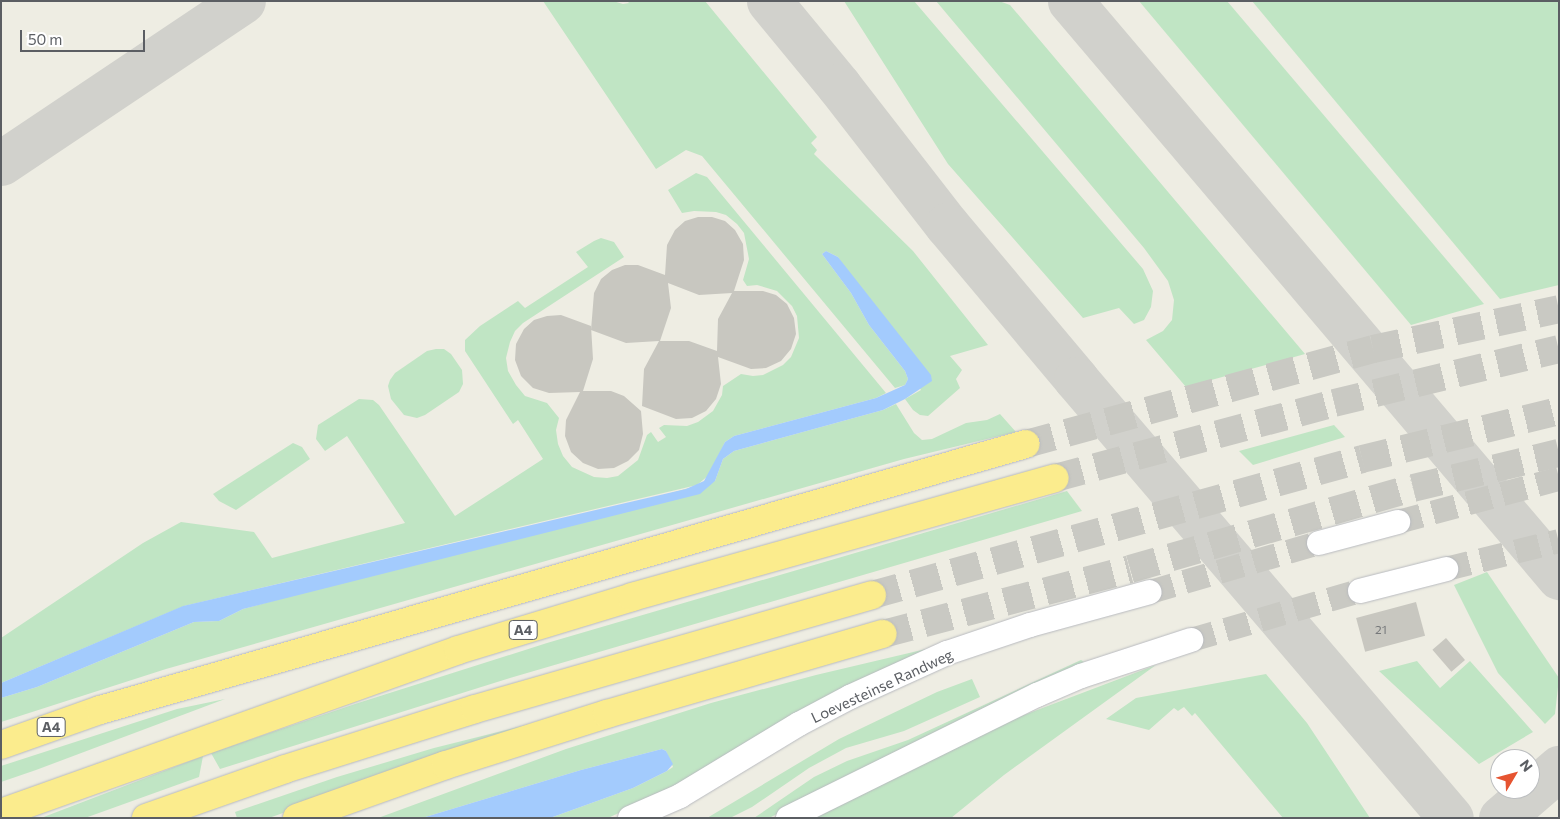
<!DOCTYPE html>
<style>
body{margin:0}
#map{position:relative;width:1560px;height:819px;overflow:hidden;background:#eeede3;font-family:Commissioner,sans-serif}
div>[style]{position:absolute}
.green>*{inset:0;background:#c0e5c4}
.water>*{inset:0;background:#a3cbfd}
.taxiway>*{height:45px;margin:-22.5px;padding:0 22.5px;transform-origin:22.5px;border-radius:22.5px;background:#d1d1cc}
.building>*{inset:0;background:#c8c7c0;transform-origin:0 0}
.minor-tunnel>*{height:24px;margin-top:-12px;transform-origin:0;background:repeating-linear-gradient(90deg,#c9c9c3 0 24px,transparent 0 36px)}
.highway-tunnel>*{height:28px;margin-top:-14px;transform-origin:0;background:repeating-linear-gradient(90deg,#c9c9c3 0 28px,transparent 0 42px)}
.roads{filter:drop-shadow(0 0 1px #b8babf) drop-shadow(0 0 1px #b8babf)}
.minor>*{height:24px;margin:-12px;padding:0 12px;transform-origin:12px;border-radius:12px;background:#fff}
.highway>*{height:28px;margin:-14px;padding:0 14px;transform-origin:14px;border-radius:14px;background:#fbec8d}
span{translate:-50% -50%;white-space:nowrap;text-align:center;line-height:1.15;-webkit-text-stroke:4px #fff;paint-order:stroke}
.number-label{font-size:12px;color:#76787a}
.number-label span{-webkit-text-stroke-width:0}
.shield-label span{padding:1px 4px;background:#fff;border:1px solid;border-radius:4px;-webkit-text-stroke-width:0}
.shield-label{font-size:14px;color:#5b5e63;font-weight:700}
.street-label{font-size:15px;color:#5b5e63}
.frame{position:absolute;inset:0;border:2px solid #5b5e63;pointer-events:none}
.north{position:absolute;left:1490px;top:749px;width:50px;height:50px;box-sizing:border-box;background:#fff;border:1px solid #bdbfc1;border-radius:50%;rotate:53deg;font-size:14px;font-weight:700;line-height:20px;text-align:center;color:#5b5e63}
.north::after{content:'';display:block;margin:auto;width:18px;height:22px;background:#e65431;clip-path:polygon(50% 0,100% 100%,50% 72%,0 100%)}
.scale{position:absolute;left:20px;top:30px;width:125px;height:22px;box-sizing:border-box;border:2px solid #5b5e63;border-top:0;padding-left:6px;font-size:15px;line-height:18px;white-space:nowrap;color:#5b5e63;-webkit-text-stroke:4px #fff;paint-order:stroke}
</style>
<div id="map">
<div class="green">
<div style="clip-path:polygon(543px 1px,613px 1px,623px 4px,629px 3px,627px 1px,705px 1px,817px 137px,811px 143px,817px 150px,814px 154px,913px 251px,988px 345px,950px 356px,962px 370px,956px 379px,960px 388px,928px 416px,920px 415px,913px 410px,905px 399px,921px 390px,838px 257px,826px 251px,822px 254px,851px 293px,869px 325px,905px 371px,908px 379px,905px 385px,895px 388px,702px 156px,686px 150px,656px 169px)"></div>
<div style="clip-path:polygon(844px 1px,914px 1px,1143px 269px,1153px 291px,1151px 307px,1144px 320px,1134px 324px,1119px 308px,1083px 318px,948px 164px)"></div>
<div style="clip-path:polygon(936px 1px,999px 1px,1010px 5px,1305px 354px,1186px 387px,1146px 340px,1163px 331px,1172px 320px,1174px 300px,1168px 281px,1144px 248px)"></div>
<div style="clip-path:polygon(1139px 1px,1227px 1px,1484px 304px,1411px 325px)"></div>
<div style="clip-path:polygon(1252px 1px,1559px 1px,1559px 285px,1500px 299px)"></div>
<div style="clip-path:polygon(696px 173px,707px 177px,886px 393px,876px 398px,734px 436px,725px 442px,709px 475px,697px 485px,184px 606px,1px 683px,1px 638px,143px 543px,181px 522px,254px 532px,272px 558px,405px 523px,347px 436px,325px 451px,316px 439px,318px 425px,359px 399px,373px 400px,379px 405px,455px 516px,543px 459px,518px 420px,513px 424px,465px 351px,465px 340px,480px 326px,518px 301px,525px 308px,588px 267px,576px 252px,594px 241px,601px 238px,614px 242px,624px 257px,523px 323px,515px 331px,510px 342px,506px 358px,508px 371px,516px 385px,525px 396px,547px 403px,559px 418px,556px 430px,558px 444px,563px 456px,572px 467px,594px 477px,607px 478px,618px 476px,638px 460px,647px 435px,651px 432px,658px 442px,666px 437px,659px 428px,664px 425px,687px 426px,698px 422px,713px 411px,722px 395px,723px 386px,741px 374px,753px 376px,763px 375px,783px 365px,791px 357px,799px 338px,797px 316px,792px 306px,777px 291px,757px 285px,747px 286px,743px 280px,749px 259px,744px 233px,737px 224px,726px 215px,716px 212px,694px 211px,682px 213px,668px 190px)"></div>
<div style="clip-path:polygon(436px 349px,444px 349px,451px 354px,462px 370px,463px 384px,459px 392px,425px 415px,417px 418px,404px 415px,391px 399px,388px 386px,390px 380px,395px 373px,427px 351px)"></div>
<div style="clip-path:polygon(896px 404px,914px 433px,922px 440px,932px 439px,966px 423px,987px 420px,1000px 414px,1016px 432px,904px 459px,166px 669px,1px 722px,1px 698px,37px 687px,194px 622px,219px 621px,243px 609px,715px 481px,723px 459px,734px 451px,883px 410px)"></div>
<div style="clip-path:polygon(1334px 425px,1345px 437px,1253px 465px,1239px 451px)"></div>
<div style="clip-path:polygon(293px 443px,302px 447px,310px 459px,236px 510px,219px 501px,213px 494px)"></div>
<div style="clip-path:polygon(1067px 491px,1082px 511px,510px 678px,220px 769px,211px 753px,355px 704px,547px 643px)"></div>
<div style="clip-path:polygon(1487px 572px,1559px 678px,1555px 714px,1545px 724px,1498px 673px,1454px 585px)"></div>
<div style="clip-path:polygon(926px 649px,814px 704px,687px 781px,608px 818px,550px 818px,633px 788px,667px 771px,673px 767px,666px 751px,662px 749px,581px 770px,422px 818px,378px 818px,566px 749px,711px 703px,816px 675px)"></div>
<div style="clip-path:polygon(1081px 660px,1084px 662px,769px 818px,754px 818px,814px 777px,847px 761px,908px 740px)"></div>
<div style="clip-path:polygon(1417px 661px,1440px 688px,1470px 661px,1533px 732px,1479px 764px,1379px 671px)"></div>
<div style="clip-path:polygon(1156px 665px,1004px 775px,951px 818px,801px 818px,928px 756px,1024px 715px)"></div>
<div style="clip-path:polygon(1266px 674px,1307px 723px,1370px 818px,1283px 818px,1195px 713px,1192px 716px,1184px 707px,1178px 711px,1174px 708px,1149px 730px,1106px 719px,1136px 698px)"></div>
<div style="clip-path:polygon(972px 679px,980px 697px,904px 731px,846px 748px,809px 768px,752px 807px,730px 818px,707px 818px,839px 739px,937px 692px)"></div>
<div style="clip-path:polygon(225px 699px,36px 770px,1px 782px,1px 766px,177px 709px)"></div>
<div style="clip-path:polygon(534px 723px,269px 818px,237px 818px,235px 812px,337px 777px,434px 748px)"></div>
<div style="clip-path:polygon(203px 756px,199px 777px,85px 818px,41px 818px)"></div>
</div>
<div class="water">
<div style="clip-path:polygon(826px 251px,838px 257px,931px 375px,932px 381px,905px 399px,883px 410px,734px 451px,723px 459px,715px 481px,700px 494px,243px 609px,219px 621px,194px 622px,37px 687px,1px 698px,1px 683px,183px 606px,686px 489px,704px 481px,725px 442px,734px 436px,876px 398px,905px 385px,908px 379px,905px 371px,869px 325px,851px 293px,822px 254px)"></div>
<div style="clip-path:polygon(662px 749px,666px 751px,673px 764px,667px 771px,633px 788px,550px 818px,422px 818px,581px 770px)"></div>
</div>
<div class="taxiway">
<div style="left:769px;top:1px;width:110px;rotate:50.5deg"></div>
<div style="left:839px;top:86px;width:176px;rotate:52.2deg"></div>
<div style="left:947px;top:225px;width:201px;rotate:50deg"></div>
<div style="left:1076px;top:379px;width:577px;rotate:49.5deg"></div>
<div style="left:1070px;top:1px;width:756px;rotate:49.67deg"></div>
<div style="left:1px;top:163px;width:291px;rotate:-33.8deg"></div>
<div style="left:1501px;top:818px;width:77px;rotate:-40.8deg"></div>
</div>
<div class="building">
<div style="clip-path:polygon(evenodd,698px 217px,712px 217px,725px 221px,735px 230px,743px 244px,744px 260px,734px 291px,763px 291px,776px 295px,787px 304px,794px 318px,796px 334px,791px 349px,781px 361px,766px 368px,751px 369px,718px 357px,721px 384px,716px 399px,706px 411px,692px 418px,676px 419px,642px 406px,644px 369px,659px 341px,626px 343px,591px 330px,594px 293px,601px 279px,612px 270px,625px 265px,638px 265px,665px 275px,667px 245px,675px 230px,685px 221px,698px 217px,668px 283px,699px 295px,732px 293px,718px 319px,717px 351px,689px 341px,660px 341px,671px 308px,668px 283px)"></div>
<div style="clip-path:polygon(561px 315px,591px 326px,593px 359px,583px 391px,611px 391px,624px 396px,641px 411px,643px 434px,639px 450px,628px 461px,614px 468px,598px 469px,583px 463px,571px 452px,565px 436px,566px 420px,580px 392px,549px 393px,533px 388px,521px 376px,515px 360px,516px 344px,524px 329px,534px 320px,547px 316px)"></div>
<div style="left:1416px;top:602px;width:35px;height:62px;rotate:75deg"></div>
<div style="left:1446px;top:638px;width:29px;height:18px;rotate:49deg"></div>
</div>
<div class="minor-tunnel">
<div style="left:1398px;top:522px;width:167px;rotate:-15deg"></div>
<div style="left:1446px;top:569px;width:116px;rotate:-13.9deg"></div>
<div style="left:1150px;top:592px;width:176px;rotate:-16.2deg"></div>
<div style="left:1191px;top:640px;width:176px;rotate:-16.2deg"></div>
</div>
<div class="highway-tunnel">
<div style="left:1026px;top:444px;width:360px;rotate:-15.3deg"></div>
<div style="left:1373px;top:349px;width:190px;rotate:-12.1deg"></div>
<div style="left:1055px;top:478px;width:289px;rotate:-15deg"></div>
<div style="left:1334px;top:403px;width:231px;rotate:-13.5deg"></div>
<div style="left:872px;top:595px;width:509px;rotate:-15.51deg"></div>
<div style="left:1362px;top:459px;width:203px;rotate:-13.7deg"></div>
<div style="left:883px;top:634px;width:255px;rotate:-14.7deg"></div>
<div style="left:1130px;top:569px;width:294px;rotate:-16deg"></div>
<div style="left:1413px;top:488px;width:150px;rotate:-13.5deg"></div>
</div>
<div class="roads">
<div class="minor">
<div style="left:1319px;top:543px;width:82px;rotate:-14.9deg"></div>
<div style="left:1360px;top:591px;width:89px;rotate:-14.3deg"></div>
<div style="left:630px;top:818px;width:55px;rotate:-23.7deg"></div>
<div style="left:680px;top:796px;width:139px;rotate:-31.2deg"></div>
<div style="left:799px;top:724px;width:58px;rotate:-27.9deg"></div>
<div style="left:850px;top:697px;width:107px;rotate:-24.4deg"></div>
<div style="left:947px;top:653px;width:88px;rotate:-18.6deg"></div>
<div style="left:1030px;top:625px;width:124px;rotate:-15.4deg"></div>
<div style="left:788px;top:818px;width:278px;rotate:-26.3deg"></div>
<div style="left:1037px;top:695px;width:48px;rotate:-23.4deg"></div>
<div style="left:1081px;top:676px;width:116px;rotate:-18.1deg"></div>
</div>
<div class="highway">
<div style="left:1px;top:745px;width:105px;rotate:-19.5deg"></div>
<div style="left:100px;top:710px;width:963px;rotate:-16.03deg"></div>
<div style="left:1px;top:813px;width:485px;rotate:-19.6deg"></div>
<div style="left:458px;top:650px;width:182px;rotate:-16.9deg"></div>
<div style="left:632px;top:597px;width:439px;rotate:-15.7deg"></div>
<div style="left:146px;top:818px;width:147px;rotate:-19.4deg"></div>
<div style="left:285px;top:769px;width:199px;rotate:-17.5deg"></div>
<div style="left:475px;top:709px;width:413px;rotate:-16deg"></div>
<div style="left:297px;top:818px;width:158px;rotate:-19.6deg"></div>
<div style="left:446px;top:765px;width:169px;rotate:-17.6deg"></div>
<div style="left:607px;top:714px;width:287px;rotate:-16.2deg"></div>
</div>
</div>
<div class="number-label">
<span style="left:1381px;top:630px">21</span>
</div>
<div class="shield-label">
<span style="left:523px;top:630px">A4</span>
<span style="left:51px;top:727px">A4</span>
</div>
<div class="street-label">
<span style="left:882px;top:686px;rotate:-25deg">Loevesteinse Randweg</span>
</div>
<div class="frame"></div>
<div class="north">N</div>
<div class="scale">50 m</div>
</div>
